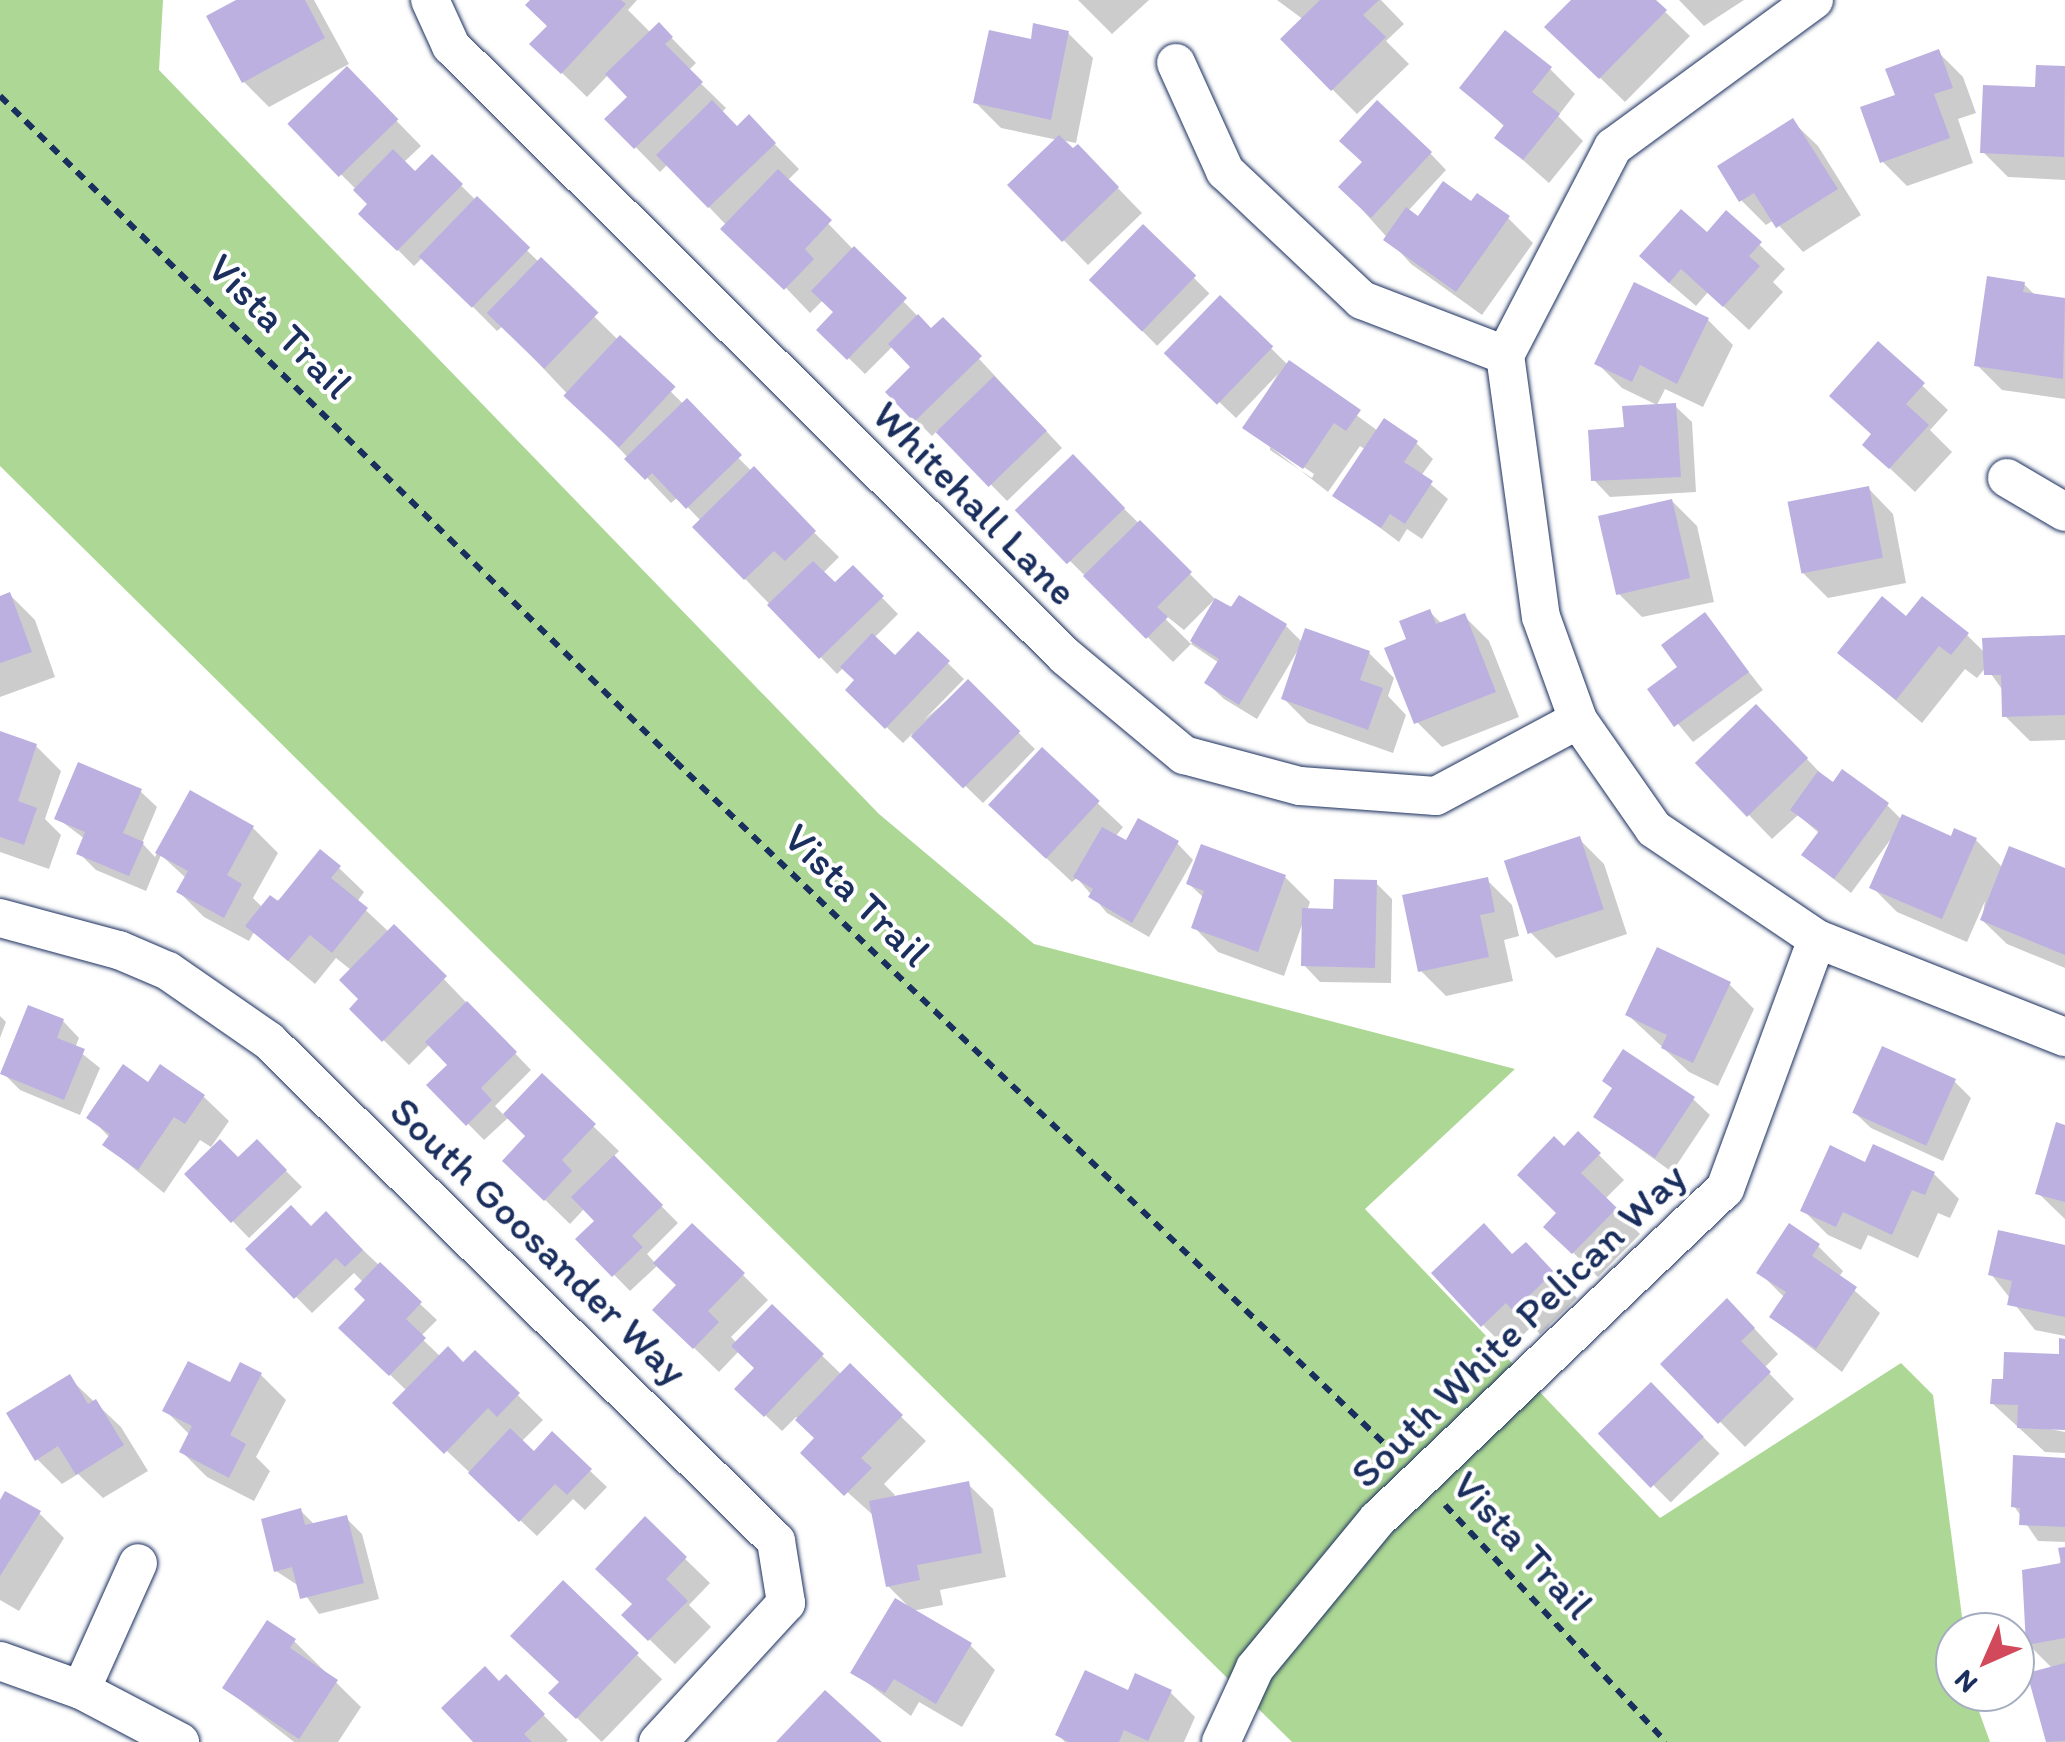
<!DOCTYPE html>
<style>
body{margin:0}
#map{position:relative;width:2065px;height:1742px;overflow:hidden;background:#fff;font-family:Itim,sans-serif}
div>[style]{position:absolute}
.green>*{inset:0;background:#add794}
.shadow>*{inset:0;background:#0003;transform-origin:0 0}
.building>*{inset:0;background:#bcb0e1;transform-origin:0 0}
.path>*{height:6px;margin-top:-3px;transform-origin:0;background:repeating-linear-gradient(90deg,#1b2f5e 0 10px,transparent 0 18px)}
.roads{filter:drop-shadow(0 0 2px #1b2f5e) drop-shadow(0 0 2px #1b2f5e)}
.minor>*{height:38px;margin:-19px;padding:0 19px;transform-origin:19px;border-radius:19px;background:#fff}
span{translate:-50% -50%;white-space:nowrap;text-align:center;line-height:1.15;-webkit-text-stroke:8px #fff;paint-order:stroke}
.street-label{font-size:42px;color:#1b2f5e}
.north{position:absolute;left:1935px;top:1612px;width:100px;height:100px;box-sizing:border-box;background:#fff;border:2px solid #a4acbf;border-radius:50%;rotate:225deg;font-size:28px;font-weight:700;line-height:40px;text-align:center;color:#1b2f5e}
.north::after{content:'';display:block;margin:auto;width:35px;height:45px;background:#d1495b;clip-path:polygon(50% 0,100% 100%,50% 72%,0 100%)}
</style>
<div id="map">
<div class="green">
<div style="clip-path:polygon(0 0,163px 0,159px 70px,879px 814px,1034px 944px,1515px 1069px,1365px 1209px,1660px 1518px,1901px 1363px,1933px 1395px,1964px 1632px,1955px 1632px,1955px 1692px,1972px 1692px,1990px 1742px,1292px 1742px,0 466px)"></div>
</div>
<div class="shadow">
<div style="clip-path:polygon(241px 0,314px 0,349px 64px,269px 107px,244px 82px)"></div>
<div style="clip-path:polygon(534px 0,637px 0,628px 10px,651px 33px,659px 25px,696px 63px,688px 71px,726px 108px,721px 113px,737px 129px,749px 118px,799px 169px,787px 181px,932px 331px,943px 320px,1062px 448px,1007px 501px,938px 430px,932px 436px,888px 392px,913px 367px,893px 346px,865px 374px,820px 330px,836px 313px,823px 300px,810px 313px,668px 164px,660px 172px,608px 119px,631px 97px,609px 74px,587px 97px,558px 69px,550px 26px)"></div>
<div style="clip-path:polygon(1078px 0,1149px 0,1112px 34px)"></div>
<div style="clip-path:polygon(1277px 0,1381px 0,1404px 24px,1386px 41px,1409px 64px,1357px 114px,1283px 40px,1304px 20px)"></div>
<div style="clip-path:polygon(1574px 0,1653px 0,1690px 36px,1625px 102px,1548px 27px)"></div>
<div style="clip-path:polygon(1679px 0,1744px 0,1704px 26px)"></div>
<div style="clip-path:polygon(1068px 33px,1093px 58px,1076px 143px,1061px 140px,1072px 152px,1078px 147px,1142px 213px,1088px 265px,1010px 185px,1058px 140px,1001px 128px,976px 103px,1033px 42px)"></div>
<div style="clip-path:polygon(1938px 52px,1963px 77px,1976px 113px,1958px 119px,1973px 163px,1907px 186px,1882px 161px,1898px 96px)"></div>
<div style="clip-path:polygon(2038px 67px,2065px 69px,2065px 180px,2008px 177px,1983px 152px,2037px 90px)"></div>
<div style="clip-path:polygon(1550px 69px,1575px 94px,1558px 116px,1583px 141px,1549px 183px,1497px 137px,1505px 127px,1462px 88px)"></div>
<div style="clip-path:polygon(347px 70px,421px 146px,403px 163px,415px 174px,432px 157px,839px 557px,823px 573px,835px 585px,853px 568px,898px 614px,874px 638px,895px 658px,918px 634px,964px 679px,924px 720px,968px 683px,1035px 749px,983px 803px,912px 734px,903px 743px,848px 690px,857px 681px,844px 667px,837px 674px,695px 527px,701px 521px,678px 497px,671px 503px,503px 326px,497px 331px,423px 257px,414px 266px,378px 230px,371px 204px,290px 124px)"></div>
<div style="clip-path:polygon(1793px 122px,1818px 146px,1861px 215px,1803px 252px,1774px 220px,1766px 225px,1741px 200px)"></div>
<div style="clip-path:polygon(1430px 153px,1446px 170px,1408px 211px,1419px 220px,1471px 204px,1508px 218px,1533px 243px,1482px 315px,1411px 264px,1357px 204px)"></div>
<div style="clip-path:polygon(1726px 213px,1785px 269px,1773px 282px,1783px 292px,1749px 330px,1708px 292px,1696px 306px,1667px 281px)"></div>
<div style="left:1143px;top:227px;width:94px;height:74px;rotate:45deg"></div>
<div style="clip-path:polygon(2024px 284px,2036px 296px,2065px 301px,2065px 399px,2002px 390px,1977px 365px)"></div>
<div style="clip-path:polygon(1635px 285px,1708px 320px,1733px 345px,1703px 407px,1665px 389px,1657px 405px,1622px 388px,1597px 363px)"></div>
<div style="clip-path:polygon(evenodd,1221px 299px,1288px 365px,1378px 431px,1416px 443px,1433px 459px,1421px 476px,1448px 499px,1422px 539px,1407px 529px,1399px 542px,1336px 495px,1366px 450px,1360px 446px,1328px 492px,1245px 427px,1278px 374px,1236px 418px,1168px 353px,1221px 299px,1270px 444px,1314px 474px,1312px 478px,1270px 450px,1270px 444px)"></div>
<div style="clip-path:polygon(1878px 344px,1948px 410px,1930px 430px,1952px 452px,1915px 492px,1865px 445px,1873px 435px)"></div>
<div style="clip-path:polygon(1675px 406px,1692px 422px,1696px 492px,1610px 497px,1594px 480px,1626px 430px)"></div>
<div style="clip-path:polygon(1073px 458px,1215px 599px,1184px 630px,1146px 600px,1191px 644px,1173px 662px,1019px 511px)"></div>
<div style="clip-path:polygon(1868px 488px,1893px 514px,1906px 583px,1828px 598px,1803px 573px)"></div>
<div style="clip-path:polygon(1672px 501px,1697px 526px,1714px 602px,1642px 617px,1617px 592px)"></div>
<div style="clip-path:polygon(10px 595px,35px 620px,55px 677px,0 697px,0 598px)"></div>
<div style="clip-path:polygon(1216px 601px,1286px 626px,1303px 643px,1369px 653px,1394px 678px,1388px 696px,1406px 715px,1393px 753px,1308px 723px,1283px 698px,1298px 650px,1257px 719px,1224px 699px,1207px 683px,1219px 663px,1191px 644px)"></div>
<div style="clip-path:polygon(1430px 612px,1442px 624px,1464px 616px,1489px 641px,1519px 717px,1442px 747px,1417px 722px,1410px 641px)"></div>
<div style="clip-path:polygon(1705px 616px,1763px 690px,1693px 742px,1650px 690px,1680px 668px)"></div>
<div style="clip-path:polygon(1906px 619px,1967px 635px,1985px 653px,2065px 638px,2065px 740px,2030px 741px,2005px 716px,2004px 692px,1986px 667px,1977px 678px,1965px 669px,1922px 723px,1840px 653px)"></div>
<div style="clip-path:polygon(1781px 732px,1829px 782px,1887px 805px,1902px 820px,1952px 839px,1976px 840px,2003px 868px,2065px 871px,2065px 968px,2007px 944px,1982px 920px,1985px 901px,1967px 942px,1897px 912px,1872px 887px,1891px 839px,1851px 893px,1804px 855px,1820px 834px,1798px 815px,1772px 839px,1748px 814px)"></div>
<div style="clip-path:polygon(0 734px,36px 746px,61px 771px,45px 819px,61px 835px,49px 869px,0 852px)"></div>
<div style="clip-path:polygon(1042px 751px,1123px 827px,1115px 837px,1127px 844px,1177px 843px,1193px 860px,1149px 937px,1107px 913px,1077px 878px,1072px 882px,1016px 830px)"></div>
<div style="clip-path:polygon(140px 791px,157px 807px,142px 843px,155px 857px,191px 793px,253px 828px,278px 853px,253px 898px,263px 908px,339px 868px,364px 892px,357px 902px,389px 932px,394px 927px,531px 1070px,495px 1106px,505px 1116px,542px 1077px,619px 1151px,613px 1157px,678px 1223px,647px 1254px,656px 1264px,743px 1275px,768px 1300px,731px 1337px,737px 1343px,772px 1307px,842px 1375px,850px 1367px,926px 1441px,884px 1484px,895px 1495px,890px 1499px,968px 1484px,993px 1509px,1006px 1577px,940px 1590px,943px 1605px,912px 1611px,970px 1645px,995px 1670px,962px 1727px,919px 1702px,911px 1716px,853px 1672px,909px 1607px,888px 1586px,874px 1516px,804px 1453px,817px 1438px,796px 1417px,782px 1431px,738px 1389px,757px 1368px,739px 1351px,719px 1372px,655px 1310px,679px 1286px,658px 1265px,630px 1291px,579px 1239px,597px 1221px,585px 1208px,570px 1224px,505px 1161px,528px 1136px,509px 1117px,484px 1140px,430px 1085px,451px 1065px,430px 1044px,409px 1065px,352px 1009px,361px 1000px,351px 970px,336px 958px,315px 984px,254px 932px,249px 941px,204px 917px,179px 892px,187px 879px,161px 855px,146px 891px,96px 870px,79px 853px,85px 839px,57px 818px)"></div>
<div style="clip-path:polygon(1579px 839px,1604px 864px,1627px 934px,1556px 958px,1531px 933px)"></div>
<div style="clip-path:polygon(1285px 877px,1310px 902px,1307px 911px,1336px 912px,1376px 883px,1392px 899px,1391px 983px,1320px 982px,1304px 965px,1304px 919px,1284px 976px,1218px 952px,1194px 927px,1204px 898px,1189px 884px)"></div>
<div style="clip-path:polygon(1487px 880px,1512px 905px,1519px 936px,1504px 940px,1513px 981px,1446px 996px,1421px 971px)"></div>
<div style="clip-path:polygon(1729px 984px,1754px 1009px,1718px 1086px,1689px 1072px,1628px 1015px)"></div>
<div style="clip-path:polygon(0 1016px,6px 1022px,0 1038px)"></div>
<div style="clip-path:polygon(63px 1021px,79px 1038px,75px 1048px,100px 1068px,80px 1115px,20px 1090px,3px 1073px)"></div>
<div style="clip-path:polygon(1955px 1082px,1971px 1098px,1943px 1161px,1871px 1128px,1854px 1112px)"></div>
<div style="clip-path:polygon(149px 1085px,204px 1097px,229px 1121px,211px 1147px,200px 1140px,164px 1193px,105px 1145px,110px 1138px,90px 1117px)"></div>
<div style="clip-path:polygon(1693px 1099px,1710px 1115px,1672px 1172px,1596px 1117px)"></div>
<div style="clip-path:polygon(2065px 1127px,2065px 1219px,2038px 1193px)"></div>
<div style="clip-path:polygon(1578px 1134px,1624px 1180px,1605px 1199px,1640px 1234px,1598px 1277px,1547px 1227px,1559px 1214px,1564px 1149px)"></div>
<div style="clip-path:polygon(257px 1142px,302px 1187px,249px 1238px,187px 1174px,238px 1160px)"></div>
<div style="clip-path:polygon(1867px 1165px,1934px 1174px,1959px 1199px,1950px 1218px,1938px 1213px,1918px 1258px,1868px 1235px,1861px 1250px,1828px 1235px,1803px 1210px)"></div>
<div style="clip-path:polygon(326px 1215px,437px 1320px,420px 1337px,441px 1357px,463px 1366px,475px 1353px,543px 1420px,521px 1442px,534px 1454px,552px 1435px,607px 1487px,585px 1510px,573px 1499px,537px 1536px,396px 1403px,407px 1391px,342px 1328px,368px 1300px,364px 1283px,354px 1273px,312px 1313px,249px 1249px,311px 1229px)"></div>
<div style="clip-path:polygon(1818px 1246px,1843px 1271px,1839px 1277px,1880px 1313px,1842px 1372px,1772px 1317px,1785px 1298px,1760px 1273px)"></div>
<div style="clip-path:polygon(2065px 1247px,2065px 1336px,2035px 1330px,1991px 1274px)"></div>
<div style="clip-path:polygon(1513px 1257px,1550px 1270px,1577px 1298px,1540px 1334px,1532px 1326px,1508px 1350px,1483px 1325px)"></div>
<div style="clip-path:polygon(1752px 1326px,1778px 1354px,1764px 1368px,1794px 1399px,1745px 1447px,1663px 1364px)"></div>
<div style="clip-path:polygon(2065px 1341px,2065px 1427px,2035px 1426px,2065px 1432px,2065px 1453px,2045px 1452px,1993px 1404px,2006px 1382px,2061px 1357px)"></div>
<div style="clip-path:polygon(261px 1375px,286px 1400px,256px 1457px,270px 1471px,254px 1501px,207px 1477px,182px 1452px,190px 1435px,165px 1410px)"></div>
<div style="clip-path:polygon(69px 1378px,121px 1427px,148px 1471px,103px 1498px,78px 1474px,62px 1484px,37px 1459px)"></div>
<div style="left:1651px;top:1385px;width:97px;height:69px;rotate:45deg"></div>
<div style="clip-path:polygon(2065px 1460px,2065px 1542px,2038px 1541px,2014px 1506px)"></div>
<div style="clip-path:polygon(0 1505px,39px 1513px,64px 1538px,19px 1611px,0 1600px)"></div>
<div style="clip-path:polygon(301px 1511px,315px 1525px,346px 1518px,362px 1534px,379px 1599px,319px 1614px,299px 1586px,276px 1571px)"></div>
<div style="clip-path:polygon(645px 1520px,710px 1583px,689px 1605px,711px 1627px,675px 1664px,624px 1615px,634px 1604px)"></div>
<div style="clip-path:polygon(2065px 1549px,2065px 1742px,2048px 1742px,2030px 1675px,2053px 1669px,2028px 1644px)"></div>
<div style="clip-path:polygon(294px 1641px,361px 1707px,338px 1742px,294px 1742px,225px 1688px)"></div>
<div style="left:637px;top:1655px;width:35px;height:87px;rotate:44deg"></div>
<div style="clip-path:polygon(506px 1677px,568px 1740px,566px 1742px,477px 1742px)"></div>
<div style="clip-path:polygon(1170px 1692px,1195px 1717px,1184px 1742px,1065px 1742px,1058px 1735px,1129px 1694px)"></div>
</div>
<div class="building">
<div style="clip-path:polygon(236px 0,305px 0,325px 38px,242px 83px,206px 16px)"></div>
<div style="clip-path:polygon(530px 0,621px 0,626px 4px,561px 74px,529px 44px,547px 26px,525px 5px)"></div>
<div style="clip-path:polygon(1320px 0,1379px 0,1363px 15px,1386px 37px,1331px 91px,1280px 39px)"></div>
<div style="clip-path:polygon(1571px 0,1656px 0,1667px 10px,1599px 79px,1544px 27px)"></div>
<div style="clip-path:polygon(659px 22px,673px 37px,665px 44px,703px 82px,634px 149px,604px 119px,627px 97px,605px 74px)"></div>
<div style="clip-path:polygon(1033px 23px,1069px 31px,1051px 120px,973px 103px,989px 30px,1031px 39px)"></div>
<div style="clip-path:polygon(1505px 30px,1552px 67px,1532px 92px,1560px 114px,1523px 160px,1494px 138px,1504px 125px,1459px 88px)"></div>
<div style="clip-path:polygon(1939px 49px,1953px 88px,1934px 94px,1950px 138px,1880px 163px,1860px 107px,1895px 95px,1885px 69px)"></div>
<div style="clip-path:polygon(2036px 65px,2065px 66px,2064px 157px,1980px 153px,1983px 85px,2035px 87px)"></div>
<div style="left:347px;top:66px;width:74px;height:83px;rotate:46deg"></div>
<div style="clip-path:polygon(712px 100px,737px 126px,749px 114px,776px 143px,708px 208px,656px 155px)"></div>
<div style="clip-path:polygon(1377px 100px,1432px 152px,1371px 218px,1338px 187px,1362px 162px,1339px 141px)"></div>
<div style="clip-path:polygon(1793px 118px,1838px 189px,1776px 228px,1754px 193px,1739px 202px,1717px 166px)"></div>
<div style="clip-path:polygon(1059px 135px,1073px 148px,1078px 144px,1119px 187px,1062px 242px,1007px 185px)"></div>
<div style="clip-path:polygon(393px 149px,415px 171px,432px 154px,463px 184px,397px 251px,358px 214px,367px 204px,353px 190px)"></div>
<div style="clip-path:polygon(778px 169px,832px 220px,805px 249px,814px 259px,784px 290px,720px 229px)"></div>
<div style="clip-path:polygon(1443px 181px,1471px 201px,1477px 193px,1510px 216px,1456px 292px,1383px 240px,1406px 207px,1418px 216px)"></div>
<div style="left:477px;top:196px;width:74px;height:84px;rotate:44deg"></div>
<div style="clip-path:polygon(1681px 209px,1707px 232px,1726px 210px,1762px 242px,1749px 256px,1760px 266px,1723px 307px,1681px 269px,1669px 283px,1639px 256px)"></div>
<div style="left:1143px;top:224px;width:74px;height:78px;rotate:44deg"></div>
<div style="clip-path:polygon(854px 246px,907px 298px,847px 360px,816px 330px,833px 312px,811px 291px)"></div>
<div style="left:541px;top:257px;width:80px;height:78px;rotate:44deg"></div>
<div style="clip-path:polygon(1987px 276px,2025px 282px,2023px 292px,2065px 298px,2063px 379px,1974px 366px)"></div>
<div style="clip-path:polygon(1634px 282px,1709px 318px,1677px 384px,1640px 365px,1632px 382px,1594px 364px)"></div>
<div style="left:1220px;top:295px;width:74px;height:81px;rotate:44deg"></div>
<div style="clip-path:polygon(918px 314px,931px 328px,943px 317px,982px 356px,914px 422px,885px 392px,910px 367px,888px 344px)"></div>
<div style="left:620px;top:335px;width:76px;height:83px;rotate:43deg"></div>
<div style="clip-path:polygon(1878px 341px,1925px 383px,1906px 404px,1929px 425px,1889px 469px,1862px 445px,1871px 434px,1829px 396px)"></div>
<div style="clip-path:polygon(1289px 360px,1361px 410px,1346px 431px,1334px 423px,1303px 469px,1242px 428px)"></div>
<div style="left:994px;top:376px;width:76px;height:81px;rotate:46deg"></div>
<div style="clip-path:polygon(687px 398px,742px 455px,686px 509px,652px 473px,645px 480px,624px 459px)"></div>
<div style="clip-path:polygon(1676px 403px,1681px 477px,1591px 481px,1588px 430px,1624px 427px,1622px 406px)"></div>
<div style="clip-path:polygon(1384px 418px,1418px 441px,1404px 462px,1433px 481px,1405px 524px,1390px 514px,1381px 528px,1332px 496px)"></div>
<div style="left:1073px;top:454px;width:75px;height:81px;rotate:46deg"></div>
<div style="clip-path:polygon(754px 466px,816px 531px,785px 561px,774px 551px,744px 580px,692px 527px)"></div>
<div style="left:1869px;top:486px;width:73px;height:83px;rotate:79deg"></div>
<div style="left:1672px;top:499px;width:81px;height:76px;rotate:77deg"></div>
<div style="clip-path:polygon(1140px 520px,1192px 572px,1157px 607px,1168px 617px,1146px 639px,1083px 576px)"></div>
<div style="clip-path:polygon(813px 561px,835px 582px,853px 565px,884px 596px,819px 659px,767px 605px)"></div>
<div style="clip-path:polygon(10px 592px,32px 652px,0 663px,0 596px)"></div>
<div style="clip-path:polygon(1239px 595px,1287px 624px,1239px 705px,1204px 683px,1219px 659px,1190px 641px,1215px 598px,1231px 607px)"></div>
<div style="clip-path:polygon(1882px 596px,1906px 616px,1922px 596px,1969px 633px,1951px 655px,1939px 646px,1896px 700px,1837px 653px)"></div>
<div style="clip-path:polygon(1430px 609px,1436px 624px,1465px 613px,1496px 692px,1414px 724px,1384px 648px,1406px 639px,1399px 621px)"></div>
<div style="clip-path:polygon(1705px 612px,1749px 672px,1674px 727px,1647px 689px,1677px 667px,1661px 645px)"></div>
<div style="clip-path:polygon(1305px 628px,1370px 651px,1360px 680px,1383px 688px,1368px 730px,1281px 699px)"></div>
<div style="clip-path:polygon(918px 631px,950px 661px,885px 729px,845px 690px,854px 680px,840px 667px,872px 633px,895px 655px)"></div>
<div style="clip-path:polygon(2065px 635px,2065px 715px,2002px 717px,2001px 675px,1984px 675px,1982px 638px)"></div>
<div style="left:968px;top:679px;width:74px;height:81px;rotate:45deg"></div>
<div style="left:1756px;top:704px;width:75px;height:85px;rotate:46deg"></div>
<div style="clip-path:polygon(0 731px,37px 744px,18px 801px,37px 808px,24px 845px,0 837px)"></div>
<div style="left:1042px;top:747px;width:79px;height:79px;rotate:43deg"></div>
<div style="clip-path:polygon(78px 762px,142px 789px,123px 833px,144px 842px,129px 876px,76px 854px,85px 832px,54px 819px)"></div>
<div style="clip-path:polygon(1842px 769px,1889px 803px,1834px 879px,1801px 855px,1819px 831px,1790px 810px,1818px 771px,1833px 782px)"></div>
<div style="clip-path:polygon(190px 790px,254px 826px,227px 875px,242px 884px,224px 918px,176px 892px,188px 871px,155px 853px)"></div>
<div style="clip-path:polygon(1902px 814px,1951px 836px,1954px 828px,1977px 838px,1942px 919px,1869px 888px)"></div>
<div style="clip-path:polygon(1138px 818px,1179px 841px,1132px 923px,1088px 897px,1093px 889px,1073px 877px,1102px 827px,1126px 840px)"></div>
<div style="left:1580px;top:836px;width:77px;height:80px;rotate:72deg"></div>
<div style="clip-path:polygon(1201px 844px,1286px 875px,1258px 952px,1191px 928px,1204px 891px,1186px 884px)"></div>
<div style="clip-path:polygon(2009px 846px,2065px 868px,2065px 955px,1980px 920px)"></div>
<div style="clip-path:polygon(320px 849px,341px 866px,331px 878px,368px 908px,332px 953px,310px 935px,288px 961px,245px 926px,270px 895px,278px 901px)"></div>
<div style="clip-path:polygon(1488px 877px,1495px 912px,1480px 915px,1489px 957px,1418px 972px,1402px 895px)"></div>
<div style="clip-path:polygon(1334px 879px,1377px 880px,1375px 968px,1301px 966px,1302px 908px,1333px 909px)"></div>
<div style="clip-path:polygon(394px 924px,447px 976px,382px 1042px,349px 1009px,358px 999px,339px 980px)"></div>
<div style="clip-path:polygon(1657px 947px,1731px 982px,1693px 1063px,1661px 1048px,1667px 1035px,1625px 1015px)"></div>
<div style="clip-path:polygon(467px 1001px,517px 1052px,481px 1088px,492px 1100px,466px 1126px,426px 1085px,447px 1065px,425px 1042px)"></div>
<div style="clip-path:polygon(28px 1005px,64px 1019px,57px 1038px,85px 1049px,64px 1100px,0 1074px)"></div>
<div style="left:1882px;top:1046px;width:81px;height:73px;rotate:24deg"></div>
<div style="clip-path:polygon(1623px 1049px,1695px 1097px,1655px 1158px,1593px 1117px,1612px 1088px,1602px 1081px)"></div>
<div style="clip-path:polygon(123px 1064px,148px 1082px,160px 1064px,205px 1095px,185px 1124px,174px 1117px,138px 1170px,102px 1145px,110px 1134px,86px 1118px)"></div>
<div style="clip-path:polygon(542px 1073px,596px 1124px,562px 1160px,572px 1171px,544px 1201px,502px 1161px,525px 1136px,503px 1114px)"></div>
<div style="clip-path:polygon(2056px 1122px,2065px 1125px,2065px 1202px,2035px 1194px)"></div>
<div style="clip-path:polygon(1578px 1131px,1601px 1153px,1581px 1173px,1617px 1208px,1572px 1254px,1543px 1227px,1556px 1213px,1517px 1175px,1554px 1136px,1564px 1146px)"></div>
<div style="clip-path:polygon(220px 1139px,238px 1157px,257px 1139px,287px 1170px,231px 1223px,184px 1174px)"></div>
<div style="clip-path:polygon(1873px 1144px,1935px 1172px,1925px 1195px,1912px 1190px,1892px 1235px,1843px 1212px,1836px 1227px,1800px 1211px,1830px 1145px,1865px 1162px)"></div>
<div style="clip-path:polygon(614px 1155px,663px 1205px,632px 1236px,643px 1247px,612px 1277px,575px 1239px,594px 1221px,571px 1197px)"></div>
<div style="clip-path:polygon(291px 1205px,311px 1226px,326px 1211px,363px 1250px,345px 1267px,336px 1258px,294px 1299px,245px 1249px)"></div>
<div style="clip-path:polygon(692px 1223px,745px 1273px,708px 1311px,719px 1322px,693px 1349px,652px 1310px,676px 1285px,653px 1263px)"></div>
<div style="clip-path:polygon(1484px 1223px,1512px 1254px,1526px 1242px,1554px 1272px,1513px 1311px,1506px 1303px,1481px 1327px,1431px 1273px)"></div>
<div style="clip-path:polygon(1789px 1223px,1820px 1244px,1812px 1256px,1857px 1287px,1816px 1349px,1769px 1317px,1786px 1292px,1756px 1273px)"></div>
<div style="clip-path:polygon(1998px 1230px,2065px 1245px,2065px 1317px,2007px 1305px,2012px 1281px,1988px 1275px)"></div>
<div style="clip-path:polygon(380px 1262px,422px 1302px,406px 1319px,426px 1338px,389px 1376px,338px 1328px,365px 1300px,354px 1289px)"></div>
<div style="clip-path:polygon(1727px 1298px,1755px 1328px,1741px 1341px,1771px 1372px,1718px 1424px,1660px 1364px)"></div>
<div style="clip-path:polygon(772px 1304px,824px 1354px,764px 1417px,734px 1389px,754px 1368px,731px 1346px)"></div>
<div style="clip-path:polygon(2059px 1338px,2065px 1339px,2065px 1430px,2017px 1428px,2018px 1405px,1990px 1404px,1992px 1379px,2003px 1379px,2004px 1352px,2059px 1354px)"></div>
<div style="clip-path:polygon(448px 1346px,463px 1362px,475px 1350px,520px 1393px,497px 1417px,488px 1408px,444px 1454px,392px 1403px)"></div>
<div style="clip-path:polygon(188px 1361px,230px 1382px,240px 1362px,262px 1373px,230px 1435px,246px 1444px,229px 1478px,179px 1452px,192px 1426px,162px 1411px)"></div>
<div style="clip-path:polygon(850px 1363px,903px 1415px,861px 1458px,872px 1468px,844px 1496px,800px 1453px,814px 1438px,795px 1420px)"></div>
<div style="clip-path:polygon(70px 1374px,88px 1404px,96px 1399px,124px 1445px,76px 1475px,58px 1446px,35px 1461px,6px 1413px)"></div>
<div style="left:1651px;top:1382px;width:76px;height:74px;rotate:46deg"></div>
<div style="clip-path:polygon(510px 1428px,534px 1451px,552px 1431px,592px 1469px,567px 1495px,555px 1484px,519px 1522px,468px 1473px)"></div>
<div style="clip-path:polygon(2013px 1455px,2065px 1458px,2065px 1527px,2019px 1525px,2020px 1508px,2011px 1507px)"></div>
<div style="clip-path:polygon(969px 1481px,982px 1553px,917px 1565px,920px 1580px,886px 1587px,869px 1501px)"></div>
<div style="clip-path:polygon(5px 1491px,41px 1511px,0 1576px,0 1500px)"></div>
<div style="clip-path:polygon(301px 1508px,305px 1525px,347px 1515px,364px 1583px,300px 1599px,292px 1567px,274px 1572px,261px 1519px)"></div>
<div style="clip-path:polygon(645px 1516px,687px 1557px,666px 1579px,688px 1601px,648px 1641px,621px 1615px,632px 1604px,595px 1569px)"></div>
<div style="clip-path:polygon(2065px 1547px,2065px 1638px,2026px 1645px,2022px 1570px,2061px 1563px,2058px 1548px)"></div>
<div style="clip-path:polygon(563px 1580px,639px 1653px,576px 1719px,548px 1693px,559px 1682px,510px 1636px)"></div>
<div style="clip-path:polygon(895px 1598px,972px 1643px,936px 1704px,894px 1679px,885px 1693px,850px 1673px)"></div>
<div style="clip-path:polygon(267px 1620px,296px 1639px,290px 1648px,338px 1680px,299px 1739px,222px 1688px)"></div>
<div style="clip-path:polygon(2065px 1663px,2065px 1741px,2046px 1742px,2027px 1673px)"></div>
<div style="clip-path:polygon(485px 1666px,499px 1681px,506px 1674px,545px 1714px,524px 1734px,532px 1742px,473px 1742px,441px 1708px)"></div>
<div style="clip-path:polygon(1085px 1670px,1128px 1690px,1135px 1673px,1172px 1690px,1148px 1741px,1124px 1730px,1119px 1742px,1069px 1742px,1055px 1735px)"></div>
<div style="clip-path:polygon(825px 1690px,882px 1742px,776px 1742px)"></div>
</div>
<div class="path">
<div style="left:0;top:96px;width:948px;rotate:44.57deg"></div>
<div style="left:675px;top:761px;width:998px;rotate:43.9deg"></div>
<div style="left:1445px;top:1505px;width:324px;rotate:47deg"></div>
</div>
<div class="roads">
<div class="minor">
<div style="left:430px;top:0;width:51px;rotate:65.5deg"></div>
<div style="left:451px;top:46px;width:866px;rotate:44.81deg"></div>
<div style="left:1065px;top:656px;width:155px;rotate:39.8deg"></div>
<div style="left:1184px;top:755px;width:120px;rotate:15deg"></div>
<div style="left:1300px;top:786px;width:136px;rotate:4.2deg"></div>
<div style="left:1436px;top:796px;width:161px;rotate:-28.2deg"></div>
<div style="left:1814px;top:0;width:249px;rotate:143.8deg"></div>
<div style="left:1613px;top:147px;width:234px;rotate:117.4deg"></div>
<div style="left:1505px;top:355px;width:264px;rotate:82.2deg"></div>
<div style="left:1541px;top:617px;width:109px;rotate:70.2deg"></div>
<div style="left:1578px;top:720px;width:133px;rotate:55.1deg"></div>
<div style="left:1654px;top:829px;width:197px;rotate:34deg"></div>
<div style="left:1817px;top:939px;width:267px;rotate:21.6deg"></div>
<div style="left:1176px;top:63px;width:119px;rotate:65.6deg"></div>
<div style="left:1225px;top:171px;width:188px;rotate:43.3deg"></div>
<div style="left:1362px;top:300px;width:153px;rotate:21deg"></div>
<div style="left:2007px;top:478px;width:67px;rotate:30.4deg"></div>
<div style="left:0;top:918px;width:123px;rotate:15.1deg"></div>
<div style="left:119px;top:950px;width:53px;rotate:23.2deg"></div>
<div style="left:168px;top:971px;width:123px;rotate:34.7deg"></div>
<div style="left:269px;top:1041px;width:712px;rotate:44.6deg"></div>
<div style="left:776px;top:1541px;width:63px;rotate:80.8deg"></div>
<div style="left:786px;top:1603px;width:189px;rotate:132.6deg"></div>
<div style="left:0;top:1661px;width:86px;rotate:19.7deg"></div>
<div style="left:81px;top:1690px;width:112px;rotate:27.7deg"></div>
<div style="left:81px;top:1690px;width:139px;rotate:-65.8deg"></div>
<div style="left:1221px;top:1742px;width:81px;rotate:-65.3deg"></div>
<div style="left:1255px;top:1668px;width:193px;rotate:-50.5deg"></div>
<div style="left:1378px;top:1519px;width:479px;rotate:-43.6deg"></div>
<div style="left:1725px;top:1189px;width:266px;rotate:-69.8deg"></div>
</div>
</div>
<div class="street-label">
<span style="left:280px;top:326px;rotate:45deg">Vista Trail</span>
<span style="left:975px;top:503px;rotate:45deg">Whitehall Lane</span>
<span style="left:857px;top:895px;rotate:44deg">Vista Trail</span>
<span style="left:539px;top:1241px;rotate:44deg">South Goosander Way</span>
<span style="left:1518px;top:1325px;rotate:-44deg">South White Pelican Way</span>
<span style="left:1523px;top:1545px;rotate:47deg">Vista Trail</span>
</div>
<div class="north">N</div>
</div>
